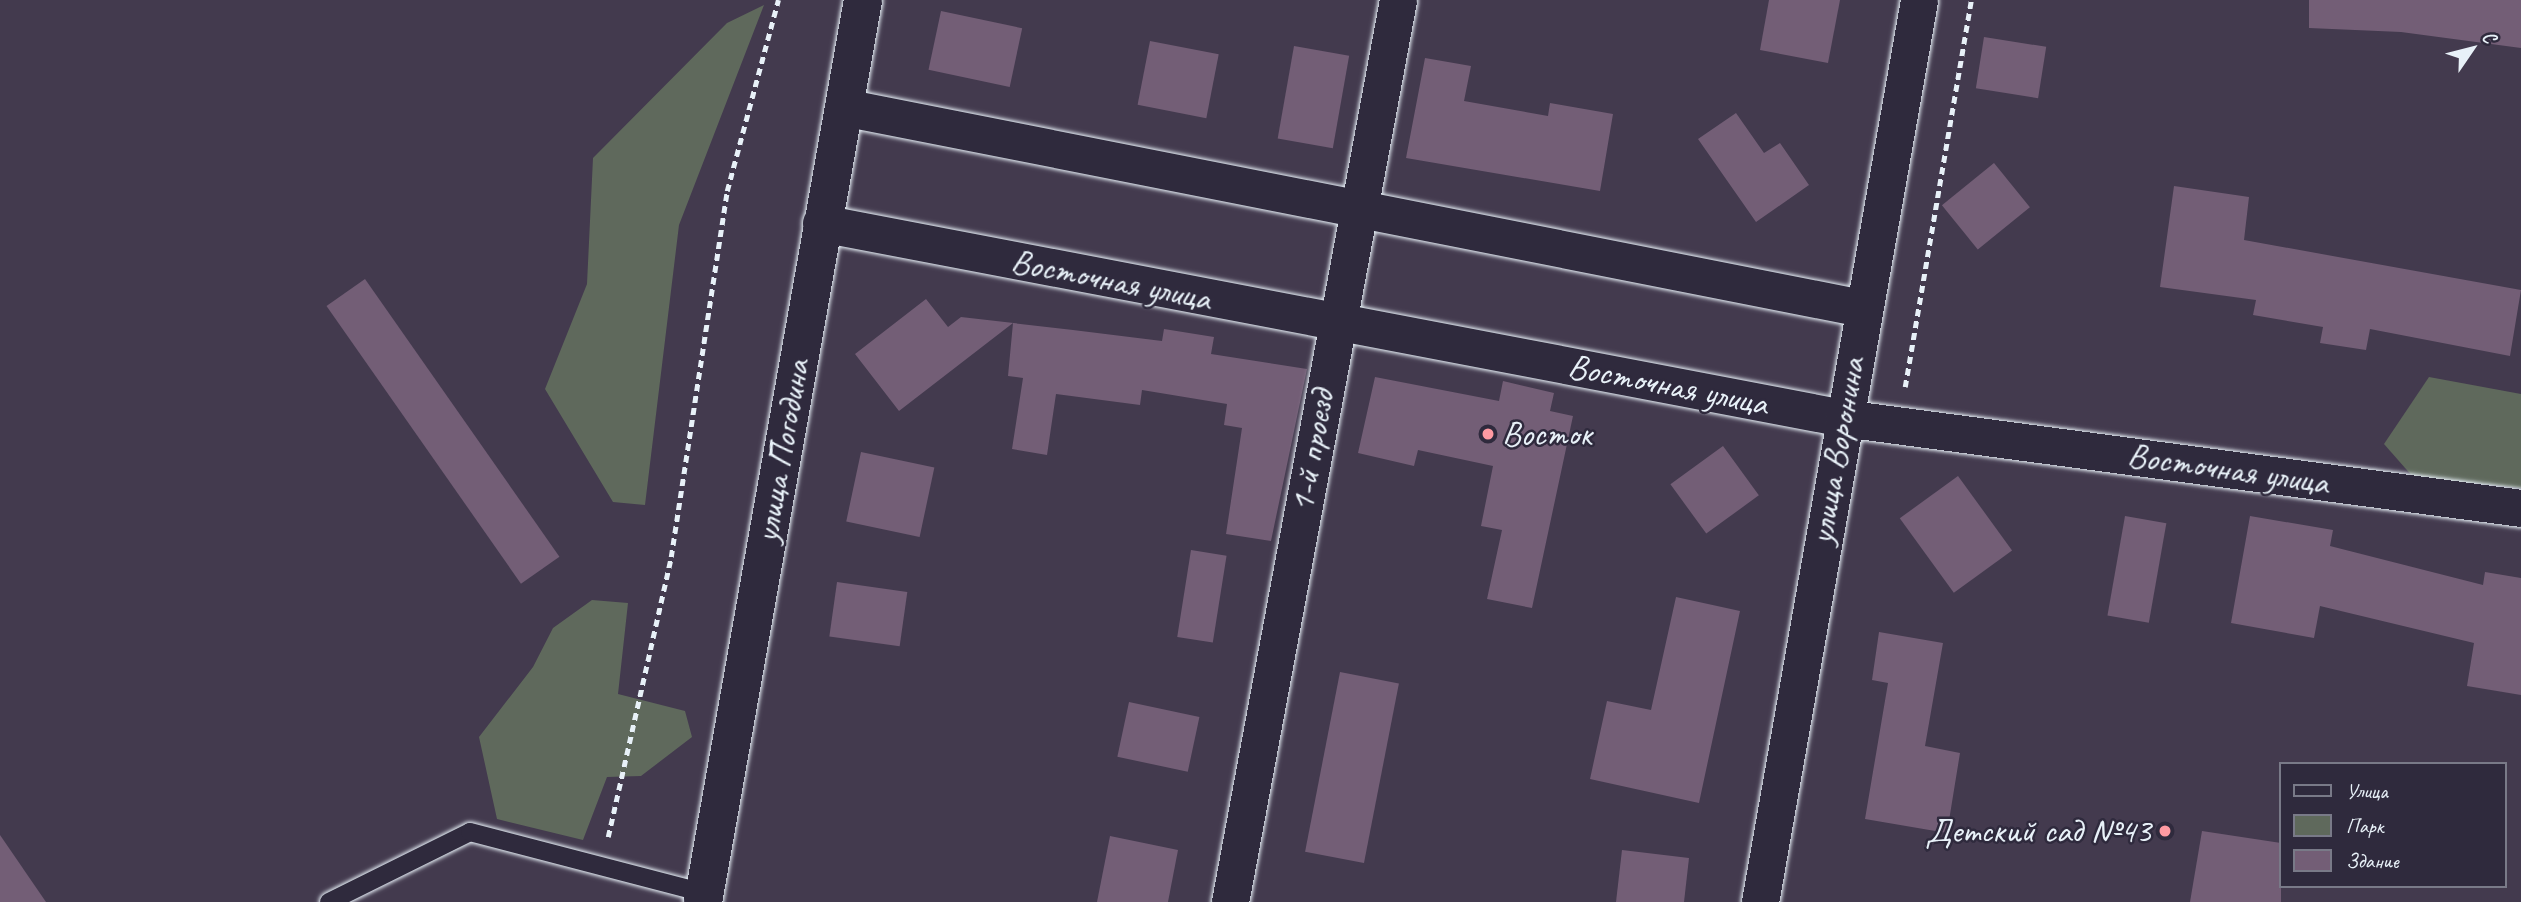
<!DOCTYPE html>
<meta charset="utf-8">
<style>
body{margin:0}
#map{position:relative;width:2521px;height:902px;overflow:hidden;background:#433a4e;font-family:Caveat,sans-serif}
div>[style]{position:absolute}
.green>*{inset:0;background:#5f695c}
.building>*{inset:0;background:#735e76;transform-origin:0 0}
.path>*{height:4.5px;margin-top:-2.25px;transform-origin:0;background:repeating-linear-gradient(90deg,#e8f1f8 0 7px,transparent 0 12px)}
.roads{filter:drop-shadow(0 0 2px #e8f1f8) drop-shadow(0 0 2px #e8f1f8)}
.service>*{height:18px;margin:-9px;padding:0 9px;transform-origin:9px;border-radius:9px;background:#2f2a3d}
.minor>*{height:37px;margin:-18.5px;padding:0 18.5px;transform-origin:18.5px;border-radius:18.5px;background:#2f2a3d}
.tertiary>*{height:38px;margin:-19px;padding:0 19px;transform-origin:19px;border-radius:19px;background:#2f2a3d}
.dots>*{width:19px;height:19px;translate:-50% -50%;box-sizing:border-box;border:4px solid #2f2a3d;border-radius:50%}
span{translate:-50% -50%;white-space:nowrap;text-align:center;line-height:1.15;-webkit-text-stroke:5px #2f2a3d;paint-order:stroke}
.street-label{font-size:35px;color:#e8f1f8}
.poi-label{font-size:35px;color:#e8f1f8}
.left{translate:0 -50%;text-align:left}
.right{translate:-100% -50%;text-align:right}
.legend{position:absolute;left:2279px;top:762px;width:228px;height:126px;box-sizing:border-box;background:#2f2a3d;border:2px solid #797a88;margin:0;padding:9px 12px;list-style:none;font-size:21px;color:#e8f1f8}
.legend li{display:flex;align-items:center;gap:14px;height:35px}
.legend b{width:35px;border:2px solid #797a88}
.north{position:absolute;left:2437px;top:14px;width:70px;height:70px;-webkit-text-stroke:5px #2f2a3d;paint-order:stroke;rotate:55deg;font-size:19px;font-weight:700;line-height:28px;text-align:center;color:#e8f1f8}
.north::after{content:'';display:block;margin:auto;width:24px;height:32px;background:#e8f1f8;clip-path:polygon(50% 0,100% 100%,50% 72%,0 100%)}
</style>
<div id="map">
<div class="green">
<div style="clip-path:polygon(764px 5px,679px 225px,645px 505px,613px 502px,545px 389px,587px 284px,593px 158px,727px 23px)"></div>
<div style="clip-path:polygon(2429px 377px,2521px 394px,2521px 488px,2413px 477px,2384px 444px)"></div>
<div style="clip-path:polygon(592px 600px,628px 603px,618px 694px,685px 711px,692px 737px,641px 776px,607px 777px,583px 840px,497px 819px,479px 737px,533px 667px,553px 628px)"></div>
</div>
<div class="building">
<div style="clip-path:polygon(1769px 0,1840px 0,1828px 63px,1760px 50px)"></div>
<div style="clip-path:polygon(2309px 0,2521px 0,2521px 48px,2401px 32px,2309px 28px)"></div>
<div style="left:941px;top:11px;width:83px;height:60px;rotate:12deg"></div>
<div style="left:1984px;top:37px;width:63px;height:52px;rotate:9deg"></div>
<div style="left:1150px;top:41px;width:70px;height:65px;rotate:11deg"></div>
<div style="left:1294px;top:46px;width:56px;height:94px;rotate:10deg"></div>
<div style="clip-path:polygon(1425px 58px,1471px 66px,1464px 101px,1548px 116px,1550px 103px,1613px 114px,1600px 191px,1406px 158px)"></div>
<div style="clip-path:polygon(1736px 113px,1764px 153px,1780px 143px,1809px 185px,1756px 222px,1698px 139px)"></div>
<div style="left:1994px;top:163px;width:57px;height:67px;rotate:51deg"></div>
<div style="clip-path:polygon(2174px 186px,2249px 197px,2244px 240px,2521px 290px,2510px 356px,2370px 329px,2366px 350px,2320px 343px,2323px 327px,2253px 315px,2256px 300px,2160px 287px)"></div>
<div style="left:365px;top:279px;width:339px;height:47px;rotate:55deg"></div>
<div style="clip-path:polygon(926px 299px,948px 327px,961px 317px,1073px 330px,1162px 341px,1164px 329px,1214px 337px,1211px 354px,1307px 369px,1271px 541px,1226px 534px,1242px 428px,1224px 425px,1227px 404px,1142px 390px,1140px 405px,1056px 394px,1047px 455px,1012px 449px,1023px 378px,1008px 376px,1013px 323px,899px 411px,855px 354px)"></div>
<div style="clip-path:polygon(1375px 377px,1499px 401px,1503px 381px,1554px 393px,1550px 411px,1573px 416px,1532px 608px,1487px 599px,1502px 530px,1481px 526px,1493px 466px,1418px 450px,1414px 466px,1358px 453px)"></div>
<div style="left:1723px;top:446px;width:61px;height:65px;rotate:54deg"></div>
<div style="left:861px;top:452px;width:75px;height:71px;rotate:12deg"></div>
<div style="left:1958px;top:476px;width:92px;height:72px;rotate:54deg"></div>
<div style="left:2125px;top:516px;width:42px;height:101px;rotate:10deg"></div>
<div style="clip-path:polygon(2250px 516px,2333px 530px,2330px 546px,2483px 585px,2485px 572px,2521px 578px,2521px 695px,2467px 686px,2474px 643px,2320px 606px,2314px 638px,2231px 623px)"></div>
<div style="left:1191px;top:550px;width:36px;height:88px;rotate:9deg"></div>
<div style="left:837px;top:582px;width:71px;height:55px;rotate:8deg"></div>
<div style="clip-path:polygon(1676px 597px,1740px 611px,1699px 803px,1590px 779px,1607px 701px,1651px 710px)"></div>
<div style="clip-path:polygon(1879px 632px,1943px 643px,1925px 746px,1960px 753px,1947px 833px,1865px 819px,1888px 683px,1872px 680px)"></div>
<div style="left:1340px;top:672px;width:60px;height:183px;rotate:11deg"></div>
<div style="left:1129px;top:702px;width:72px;height:56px;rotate:12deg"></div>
<div style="clip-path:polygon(2202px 831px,2281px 843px,2281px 902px,2190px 902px)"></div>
<div style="clip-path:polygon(0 835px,46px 902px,0 902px)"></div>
<div style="clip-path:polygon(1110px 836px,1178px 850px,1168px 902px,1097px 902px)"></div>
<div style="clip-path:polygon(1622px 850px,1689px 858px,1684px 902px,1616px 902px)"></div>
</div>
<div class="path">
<div style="left:1905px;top:387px;width:393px;rotate:-80.3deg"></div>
<div style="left:608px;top:837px;width:287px;rotate:-77.3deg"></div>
<div style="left:671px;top:557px;width:370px;rotate:-81.3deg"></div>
<div style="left:727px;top:191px;width:198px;rotate:-75deg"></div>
</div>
<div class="roads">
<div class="service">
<div style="left:329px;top:902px;width:157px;rotate:-26.4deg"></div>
<div style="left:470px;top:832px;width:243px;rotate:14.6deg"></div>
</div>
<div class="minor">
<div style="left:843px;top:107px;width:1039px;rotate:11.16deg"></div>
<div style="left:821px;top:223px;width:1040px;rotate:10.8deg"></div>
<div style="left:1843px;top:418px;width:684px;rotate:7.56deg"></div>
<div style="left:1230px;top:902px;width:918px;rotate:-79.45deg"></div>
<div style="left:1760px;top:902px;width:916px;rotate:-80deg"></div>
</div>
<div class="tertiary">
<div style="left:703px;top:902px;width:916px;rotate:-79.94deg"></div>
</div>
</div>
<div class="dots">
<div style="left:1488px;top:434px;background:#ff9aa2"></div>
<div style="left:2165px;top:831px;background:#ff9aa2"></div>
</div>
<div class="street-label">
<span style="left:1111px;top:280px;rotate:11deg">Восточная улица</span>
<span style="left:1668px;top:385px;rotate:11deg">Восточная улица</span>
<span style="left:782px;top:451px;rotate:-80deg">улица Погодина</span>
<span style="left:1312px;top:451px;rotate:-80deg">1-й проезд</span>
<span style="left:1837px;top:451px;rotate:-80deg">улица Воронина</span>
<span style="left:2228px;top:469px;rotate:8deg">Восточная улица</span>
</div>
<div class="poi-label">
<span class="left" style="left:1502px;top:434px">Восток</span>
<span class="right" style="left:2151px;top:831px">Детский сад №43</span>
</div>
<ul class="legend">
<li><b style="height:9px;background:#2f2a3d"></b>Улица</li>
<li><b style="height:19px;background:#5f695c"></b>Парк</li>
<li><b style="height:19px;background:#735e76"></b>Здание</li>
</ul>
<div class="north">С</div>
</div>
